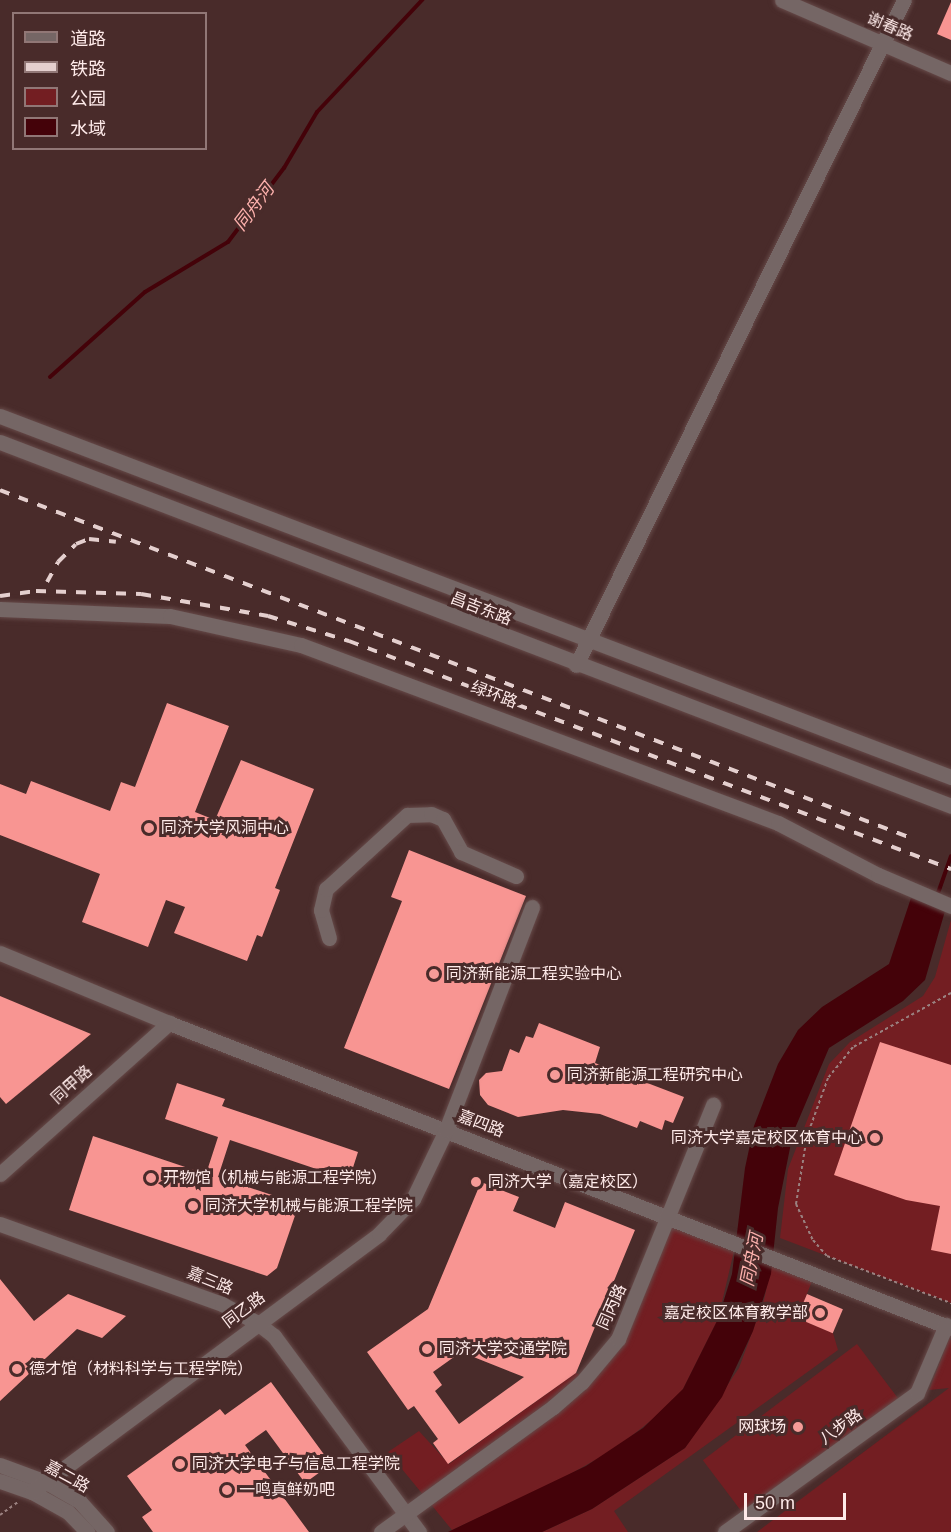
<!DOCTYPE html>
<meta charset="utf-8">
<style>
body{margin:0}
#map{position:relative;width:951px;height:1532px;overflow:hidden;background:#492b2a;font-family:Helvetica,"Noto Sans SC",sans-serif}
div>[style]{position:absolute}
.green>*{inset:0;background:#731e22;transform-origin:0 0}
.water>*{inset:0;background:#440209}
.stream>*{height:4px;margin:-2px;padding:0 2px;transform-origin:2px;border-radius:2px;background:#440209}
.building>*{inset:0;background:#f89592;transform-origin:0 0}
.path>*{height:2px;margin-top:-1px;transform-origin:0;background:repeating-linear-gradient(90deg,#9a8180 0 3px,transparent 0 6px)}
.roads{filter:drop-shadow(0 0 2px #664a49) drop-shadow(0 0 2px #664a49)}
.minor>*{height:15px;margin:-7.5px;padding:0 7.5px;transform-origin:7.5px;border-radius:7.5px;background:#756665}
.rail>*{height:4px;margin-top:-2px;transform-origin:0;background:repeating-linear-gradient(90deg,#e4cfce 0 10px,transparent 0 20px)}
.dots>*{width:16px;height:16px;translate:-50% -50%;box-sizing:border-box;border:3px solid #492b2a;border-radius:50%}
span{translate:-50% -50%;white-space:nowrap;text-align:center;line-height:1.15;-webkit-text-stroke:6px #492b2a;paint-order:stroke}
.street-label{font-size:16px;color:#feeae9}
.poi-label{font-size:16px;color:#feeae9}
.left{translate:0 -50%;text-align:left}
.right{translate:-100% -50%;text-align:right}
.water-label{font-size:18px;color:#fdb1ad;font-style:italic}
.legend{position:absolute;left:12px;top:12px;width:195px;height:138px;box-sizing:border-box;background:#492b2a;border:2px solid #917776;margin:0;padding:8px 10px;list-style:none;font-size:18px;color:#feeae9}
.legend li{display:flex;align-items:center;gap:12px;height:30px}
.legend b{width:30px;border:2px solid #917776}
.scale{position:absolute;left:744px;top:1493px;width:102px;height:27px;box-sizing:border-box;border:3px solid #feeae9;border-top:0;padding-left:8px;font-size:18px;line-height:21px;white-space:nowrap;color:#feeae9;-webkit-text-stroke:4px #492b2a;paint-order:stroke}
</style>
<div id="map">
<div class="green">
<div style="clip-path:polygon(951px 920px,951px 1303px,780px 1238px,788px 1169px,829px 1064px,850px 1042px,923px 996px,935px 977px)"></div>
<div style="clip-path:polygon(666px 1225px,734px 1251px,718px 1319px,683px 1389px,668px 1407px,615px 1449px,554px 1483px,452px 1530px,388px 1452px,419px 1431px,449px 1464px,576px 1373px,586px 1377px,618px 1339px)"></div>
<div style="clip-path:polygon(773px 1257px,815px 1274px,797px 1318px,833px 1333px,838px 1350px,614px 1511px,628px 1532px,542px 1532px,592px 1509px,685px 1448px,739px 1368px,764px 1300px)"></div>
<div style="clip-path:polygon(949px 1339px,951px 1340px,951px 1532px,757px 1532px,949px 1388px,929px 1390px)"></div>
<div style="left:857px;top:1344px;width:69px;height:193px;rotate:53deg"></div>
</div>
<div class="water">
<div style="clip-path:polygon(911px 898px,945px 911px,925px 980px,903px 1001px,829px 1048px,793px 1133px,778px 1208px,771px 1274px,753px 1331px,722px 1397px,685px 1448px,592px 1509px,542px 1532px,448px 1532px,586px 1466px,643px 1428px,683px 1389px,718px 1319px,732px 1274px,745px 1168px,754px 1126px,778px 1064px,798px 1030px,822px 1007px,889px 964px)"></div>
</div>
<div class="stream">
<div style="left:50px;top:377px;width:127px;rotate:-41.8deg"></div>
<div style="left:145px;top:292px;width:97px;rotate:-31.1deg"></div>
<div style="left:228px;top:242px;width:93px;rotate:-52.9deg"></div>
<div style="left:284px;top:168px;width:65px;rotate:-59.5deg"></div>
<div style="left:317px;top:112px;width:154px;rotate:-46.8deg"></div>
<div style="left:937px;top:896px;width:42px;rotate:-70.7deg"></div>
</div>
<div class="building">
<div style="clip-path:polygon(951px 2px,951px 40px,937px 34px)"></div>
<div style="clip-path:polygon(167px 703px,229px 726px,195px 812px,215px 820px,241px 760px,314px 789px,275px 888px,280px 890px,262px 937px,257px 935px,247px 961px,174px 933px,185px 907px,166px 900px,148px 947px,82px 922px,100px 874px,0 835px,0 784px,26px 794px,31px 781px,110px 811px,121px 782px,135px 787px)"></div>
<div style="clip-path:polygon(409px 850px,526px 896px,449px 1089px,344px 1048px,402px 901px,391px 897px)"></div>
<div style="clip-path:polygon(0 996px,91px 1034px,6px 1104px,0 1097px)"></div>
<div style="clip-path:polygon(539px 1023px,600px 1047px,595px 1063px,684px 1097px,673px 1123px,665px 1120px,662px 1130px,640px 1121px,637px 1128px,600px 1114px,563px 1110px,518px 1117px,488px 1105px,480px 1095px,479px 1080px,486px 1073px,502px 1071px,510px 1049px,519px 1053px,526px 1036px,533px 1038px)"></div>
<div style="clip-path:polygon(880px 1042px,951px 1065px,951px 1254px,931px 1250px,940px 1206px,906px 1200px,834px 1175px)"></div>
<div style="clip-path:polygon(177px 1083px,225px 1099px,222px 1106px,358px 1152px,349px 1180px,230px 1140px,218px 1177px,299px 1204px,277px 1268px,267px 1276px,69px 1210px,93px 1136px,206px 1174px,218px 1137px,165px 1119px)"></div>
<div style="clip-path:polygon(evenodd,481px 1182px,519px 1197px,513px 1211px,555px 1228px,565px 1202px,635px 1230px,576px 1373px,448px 1464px,433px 1443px,438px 1439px,414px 1406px,408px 1410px,367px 1352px,428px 1309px,481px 1182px,461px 1352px,524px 1377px,459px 1424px,435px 1391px,442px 1385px,433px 1372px,461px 1352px)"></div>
<div style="clip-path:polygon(0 1279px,34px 1321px,68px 1294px,126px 1316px,102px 1338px,77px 1329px,0 1401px)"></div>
<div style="left:807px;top:1294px;width:39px;height:26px;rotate:23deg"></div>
<div style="clip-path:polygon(271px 1382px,331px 1464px,305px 1483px,266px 1430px,245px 1445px,309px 1532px,153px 1532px,142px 1517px,152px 1510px,127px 1476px,220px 1409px,225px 1415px)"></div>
</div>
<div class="path">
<div style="left:951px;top:993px;width:112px;rotate:151.1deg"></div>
<div style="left:853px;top:1047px;width:40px;rotate:129deg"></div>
<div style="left:828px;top:1078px;width:62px;rotate:109.9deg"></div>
<div style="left:807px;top:1136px;width:69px;rotate:99.2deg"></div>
<div style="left:796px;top:1204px;width:40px;rotate:65deg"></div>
<div style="left:813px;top:1240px;width:21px;rotate:49deg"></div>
<div style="left:827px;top:1256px;width:133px;rotate:20.8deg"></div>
<div style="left:0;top:1515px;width:22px;rotate:-36deg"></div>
</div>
<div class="roads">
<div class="minor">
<div style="left:782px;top:0;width:184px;rotate:23.4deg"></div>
<div style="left:0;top:416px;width:1017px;rotate:20.79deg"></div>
<div style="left:0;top:442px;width:1018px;rotate:20.94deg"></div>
<div style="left:0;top:609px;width:170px;rotate:2.4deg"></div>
<div style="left:170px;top:616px;width:134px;rotate:12.5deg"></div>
<div style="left:301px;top:645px;width:509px;rotate:20.46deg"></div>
<div style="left:778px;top:823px;width:113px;rotate:27.5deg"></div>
<div style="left:878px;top:875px;width:79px;rotate:23deg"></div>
<div style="left:576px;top:665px;width:741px;rotate:-63.75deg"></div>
<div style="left:329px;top:938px;width:29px;rotate:-106deg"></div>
<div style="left:321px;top:910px;width:22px;rotate:-77deg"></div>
<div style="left:326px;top:889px;width:110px;rotate:-42.4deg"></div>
<div style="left:407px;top:815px;width:24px;rotate:-2deg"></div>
<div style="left:431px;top:814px;width:13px;rotate:23deg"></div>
<div style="left:443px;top:819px;width:38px;rotate:61deg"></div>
<div style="left:461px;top:852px;width:60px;rotate:23.6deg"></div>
<div style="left:0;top:953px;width:183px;rotate:22.5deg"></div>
<div style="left:169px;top:1023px;width:839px;rotate:21.31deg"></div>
<div style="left:0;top:1174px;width:227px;rotate:-41.8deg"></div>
<div style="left:0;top:1224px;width:236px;rotate:19.8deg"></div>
<div style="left:222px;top:1304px;width:38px;rotate:28deg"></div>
<div style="left:256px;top:1322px;width:23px;rotate:38deg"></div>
<div style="left:274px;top:1336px;width:244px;rotate:53.5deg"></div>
<div style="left:0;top:1465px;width:49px;rotate:20.3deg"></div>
<div style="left:46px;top:1482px;width:39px;rotate:30deg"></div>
<div style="left:80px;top:1502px;width:40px;rotate:48deg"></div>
<div style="left:0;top:1481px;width:34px;rotate:19deg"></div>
<div style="left:32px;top:1492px;width:41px;rotate:29.1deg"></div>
<div style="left:68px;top:1512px;width:28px;rotate:46deg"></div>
<div style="left:32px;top:1492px;width:432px;rotate:-36.6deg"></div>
<div style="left:379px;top:1234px;width:49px;rotate:-45.8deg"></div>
<div style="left:413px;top:1199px;width:76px;rotate:-64.4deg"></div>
<div style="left:446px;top:1130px;width:239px;rotate:-68.9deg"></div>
<div style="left:381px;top:1532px;width:213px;rotate:-36deg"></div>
<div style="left:553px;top:1407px;width:38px;rotate:-41deg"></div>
<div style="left:582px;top:1382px;width:56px;rotate:-50.1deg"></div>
<div style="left:618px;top:1339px;width:253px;rotate:-67.9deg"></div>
<div style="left:725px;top:1532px;width:237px;rotate:-35.9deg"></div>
<div style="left:917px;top:1393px;width:74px;rotate:-66.9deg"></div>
</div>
</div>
<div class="rail">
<div style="left:0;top:490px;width:975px;rotate:20.91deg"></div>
<div style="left:47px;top:582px;width:23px;rotate:-61deg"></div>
<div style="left:58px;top:562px;width:25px;rotate:-45deg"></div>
<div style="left:76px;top:544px;width:14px;rotate:-21deg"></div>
<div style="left:89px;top:539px;width:27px;rotate:6deg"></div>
<div style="left:0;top:596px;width:36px;rotate:-8deg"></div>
<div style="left:36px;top:591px;width:105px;rotate:1.6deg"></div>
<div style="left:141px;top:594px;width:129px;rotate:9.8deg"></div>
<div style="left:268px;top:616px;width:85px;rotate:17.2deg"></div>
<div style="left:349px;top:641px;width:644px;rotate:20.74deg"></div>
</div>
<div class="dots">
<div style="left:149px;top:828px;background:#f59b98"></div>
<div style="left:434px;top:974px;background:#f59b98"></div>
<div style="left:555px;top:1075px;background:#f59b98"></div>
<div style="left:875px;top:1138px;background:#f59b98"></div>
<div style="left:151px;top:1178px;background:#f59b98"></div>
<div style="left:476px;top:1182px;background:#f59b98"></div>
<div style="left:193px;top:1206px;background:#f59b98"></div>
<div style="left:820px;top:1313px;background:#f59b98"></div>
<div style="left:427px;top:1349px;background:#f59b98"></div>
<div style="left:17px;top:1369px;background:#f59b98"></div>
<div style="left:798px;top:1427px;background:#f59b98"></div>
<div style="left:180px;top:1464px;background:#f59b98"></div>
<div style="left:227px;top:1490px;background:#f59b98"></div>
</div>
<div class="street-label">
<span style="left:890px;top:27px;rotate:23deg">谢春路</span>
<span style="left:481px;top:609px;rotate:21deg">昌吉东路</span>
<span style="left:494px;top:695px;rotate:21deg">绿环路</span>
<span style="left:72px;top:1085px;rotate:-42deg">同甲路</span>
<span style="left:481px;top:1124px;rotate:21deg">嘉四路</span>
<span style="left:210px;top:1281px;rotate:22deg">嘉三路</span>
<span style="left:612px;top:1307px;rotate:-66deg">同丙路</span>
<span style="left:244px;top:1310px;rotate:-37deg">同乙路</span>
<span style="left:841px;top:1427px;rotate:-36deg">八步路</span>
<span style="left:67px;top:1477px;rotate:29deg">嘉二路</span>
</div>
<div class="poi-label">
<span class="left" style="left:161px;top:828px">同济大学风洞中心</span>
<span class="left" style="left:446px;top:974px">同济新能源工程实验中心</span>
<span class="left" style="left:567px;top:1075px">同济新能源工程研究中心</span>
<span class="right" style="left:863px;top:1138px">同济大学嘉定校区体育中心</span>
<span class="left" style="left:163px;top:1178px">开物馆（机械与能源工程学院）</span>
<span class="left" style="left:488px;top:1182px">同济大学（嘉定校区）</span>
<span class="left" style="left:205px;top:1206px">同济大学机械与能源工程学院</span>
<span class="right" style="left:808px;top:1313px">嘉定校区体育教学部</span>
<span class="left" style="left:439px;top:1349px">同济大学交通学院</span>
<span class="left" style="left:29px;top:1369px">德才馆（材料科学与工程学院）</span>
<span class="right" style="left:786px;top:1427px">网球场</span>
<span class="left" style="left:192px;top:1464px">同济大学电子与信息工程学院</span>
<span class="left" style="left:239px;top:1490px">一鸣真鲜奶吧</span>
</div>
<div class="water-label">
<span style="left:254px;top:207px;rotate:-53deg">同舟河</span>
<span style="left:752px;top:1260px;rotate:-79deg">同舟河</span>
</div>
<ul class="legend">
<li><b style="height:8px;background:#756665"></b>道路</li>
<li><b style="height:8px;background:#e4cfce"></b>铁路</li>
<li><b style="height:16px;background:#731e22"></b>公园</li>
<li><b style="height:16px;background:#440209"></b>水域</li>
</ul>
<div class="scale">50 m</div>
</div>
